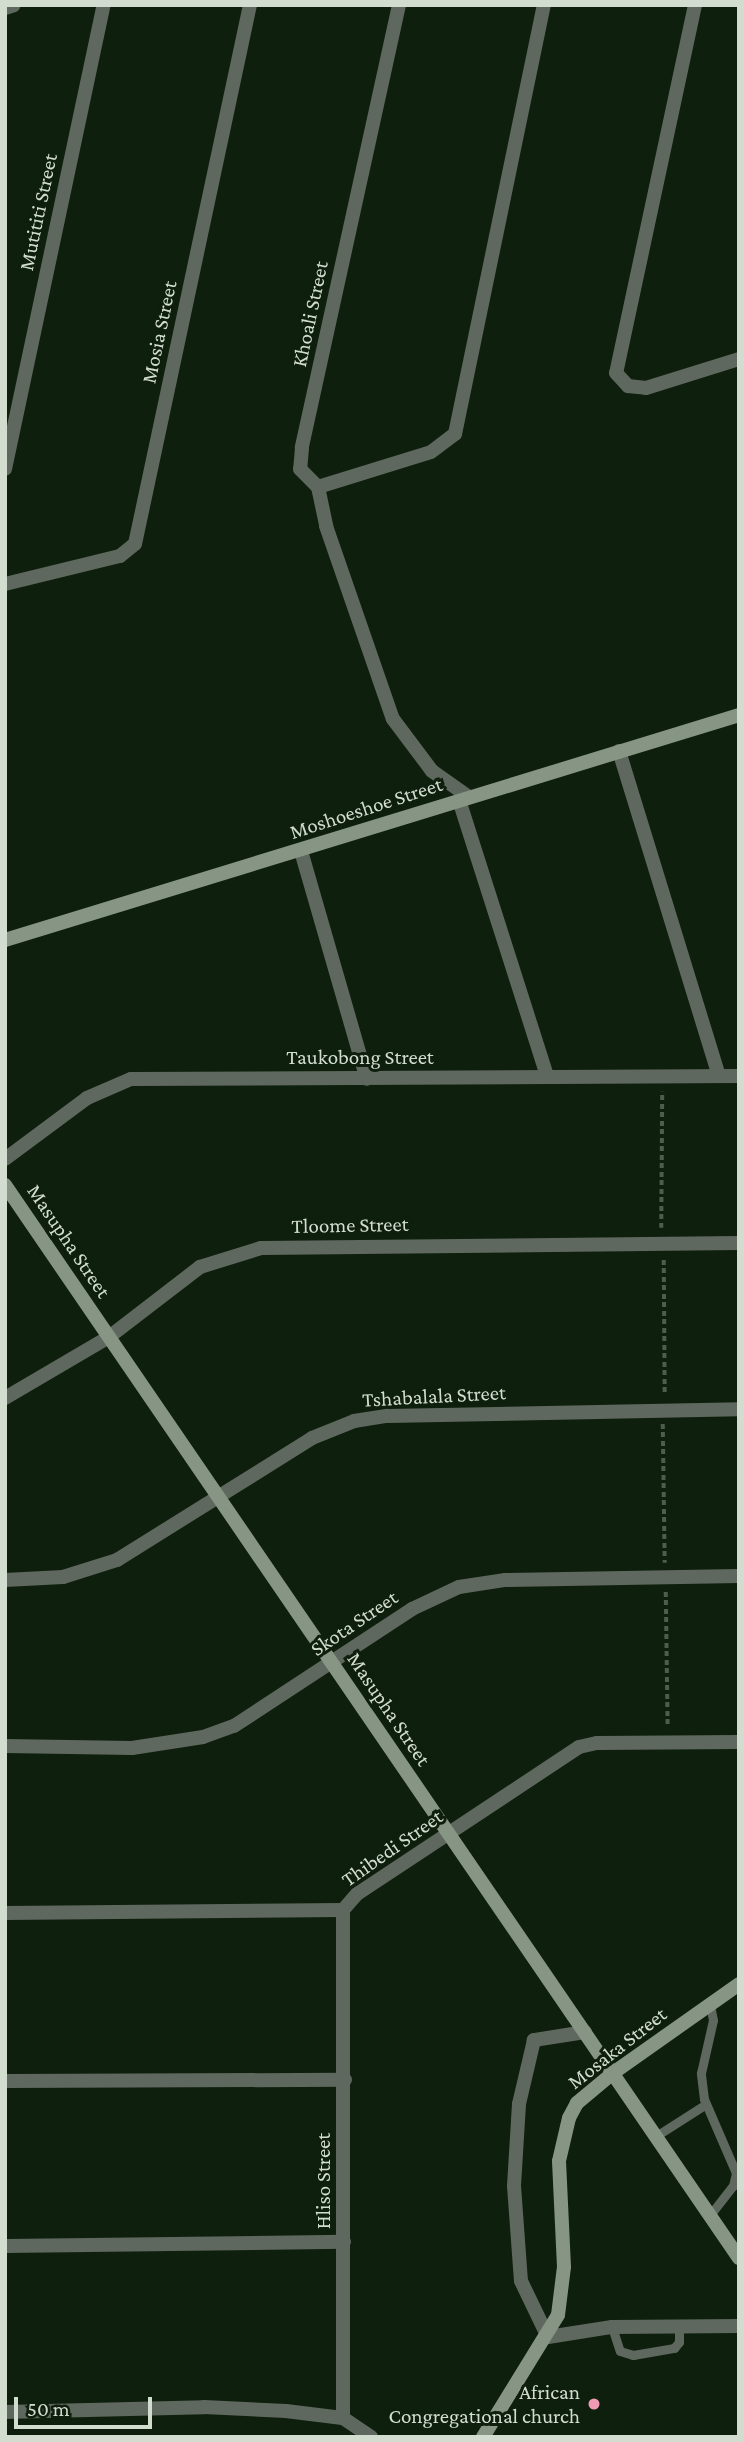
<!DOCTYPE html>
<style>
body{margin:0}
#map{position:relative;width:744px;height:2442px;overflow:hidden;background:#0e1f0d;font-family:"Crimson Pro",serif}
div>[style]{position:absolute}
.path>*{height:3.5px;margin-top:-1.75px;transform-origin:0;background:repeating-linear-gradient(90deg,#4e5d4d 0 5px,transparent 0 8.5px)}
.lane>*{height:9px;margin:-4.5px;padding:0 4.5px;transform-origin:4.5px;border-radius:4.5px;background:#5f685e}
.street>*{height:14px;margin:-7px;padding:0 7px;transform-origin:7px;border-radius:7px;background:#5f685e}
.secondary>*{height:14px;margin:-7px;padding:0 7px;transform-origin:7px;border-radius:7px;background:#879585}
.dots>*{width:19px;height:19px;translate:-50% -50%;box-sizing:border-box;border:4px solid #0e1f0d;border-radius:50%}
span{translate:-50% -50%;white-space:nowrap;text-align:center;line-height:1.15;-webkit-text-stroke:6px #0e1f0d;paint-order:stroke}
.street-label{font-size:21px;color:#d2ddd0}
.poi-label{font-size:21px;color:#d2ddd0}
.right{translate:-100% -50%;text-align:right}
.frame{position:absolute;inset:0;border:7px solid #d2ddd0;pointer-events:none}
.scale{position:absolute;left:14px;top:2397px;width:138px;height:32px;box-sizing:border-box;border:4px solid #d2ddd0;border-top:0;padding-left:9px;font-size:21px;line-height:24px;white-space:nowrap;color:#d2ddd0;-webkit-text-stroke:5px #0e1f0d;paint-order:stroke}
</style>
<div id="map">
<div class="path">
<div style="left:661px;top:1228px;width:136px;rotate:-89.6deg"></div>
<div style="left:664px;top:1260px;width:135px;rotate:89.6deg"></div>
<div style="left:663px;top:1424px;width:139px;rotate:89.2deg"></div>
<div style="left:666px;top:1592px;width:136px;rotate:89.2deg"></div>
</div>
<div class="lane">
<div style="left:656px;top:2136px;width:59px;rotate:-32.6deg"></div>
<div style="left:710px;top:2215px;width:37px;rotate:-52deg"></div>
<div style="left:733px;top:2186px;width:13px;rotate:-77deg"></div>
<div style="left:736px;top:2173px;width:81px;rotate:-113.4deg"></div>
<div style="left:704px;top:2099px;width:26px;rotate:-97deg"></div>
<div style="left:701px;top:2073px;width:54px;rotate:-77.2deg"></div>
<div style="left:713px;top:2020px;width:16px;rotate:-101deg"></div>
<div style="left:612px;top:2327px;width:25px;rotate:72deg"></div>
<div style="left:620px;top:2351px;width:14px;rotate:17deg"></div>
<div style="left:633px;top:2355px;width:42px;rotate:-9.7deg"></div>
<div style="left:674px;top:2348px;width:8px;rotate:-50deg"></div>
<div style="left:679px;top:2342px;width:17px;rotate:-90deg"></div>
</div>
<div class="street">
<div style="left:399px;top:5px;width:453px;rotate:102.4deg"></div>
<div style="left:302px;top:448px;width:21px;rotate:95deg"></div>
<div style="left:300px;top:469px;width:25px;rotate:45deg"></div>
<div style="left:318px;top:487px;width:118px;rotate:-17.2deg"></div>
<div style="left:431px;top:452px;width:30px;rotate:-37deg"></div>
<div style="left:455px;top:434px;width:438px;rotate:-78.3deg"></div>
<div style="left:695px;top:5px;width:376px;rotate:102.1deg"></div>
<div style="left:616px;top:373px;width:18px;rotate:47deg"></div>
<div style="left:628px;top:386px;width:18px;rotate:6deg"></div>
<div style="left:646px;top:388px;width:97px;rotate:-17.3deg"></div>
<div style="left:5px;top:8px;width:9px;rotate:-18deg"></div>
<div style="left:5px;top:469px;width:474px;rotate:-78deg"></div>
<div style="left:318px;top:487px;width:40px;rotate:78deg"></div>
<div style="left:326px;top:526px;width:204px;rotate:70.9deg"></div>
<div style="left:393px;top:719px;width:65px;rotate:53.1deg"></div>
<div style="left:432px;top:771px;width:45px;rotate:35.1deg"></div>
<div style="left:5px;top:584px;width:118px;rotate:-13.7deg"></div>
<div style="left:120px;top:556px;width:19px;rotate:-39deg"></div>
<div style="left:135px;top:544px;width:551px;rotate:-77.96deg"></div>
<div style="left:619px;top:751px;width:340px;rotate:72.9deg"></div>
<div style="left:459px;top:800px;width:290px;rotate:72.3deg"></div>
<div style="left:301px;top:851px;width:237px;rotate:73.9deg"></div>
<div style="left:5px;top:1159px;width:102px;rotate:-36.6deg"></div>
<div style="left:87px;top:1098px;width:48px;rotate:-23.4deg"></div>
<div style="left:131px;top:1079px;width:608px;rotate:-0.28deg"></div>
<div style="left:5px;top:1398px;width:121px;rotate:-30.4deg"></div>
<div style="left:109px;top:1337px;width:115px;rotate:-37.6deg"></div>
<div style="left:200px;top:1267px;width:64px;rotate:-17.3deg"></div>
<div style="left:261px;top:1248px;width:478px;rotate:-0.6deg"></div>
<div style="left:5px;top:1580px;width:58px;rotate:-3deg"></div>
<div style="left:63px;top:1577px;width:57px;rotate:-17.5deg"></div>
<div style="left:117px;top:1560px;width:230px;rotate:-32deg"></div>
<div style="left:312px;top:1438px;width:45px;rotate:-22deg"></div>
<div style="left:354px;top:1421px;width:33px;rotate:-9deg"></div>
<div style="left:387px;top:1416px;width:352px;rotate:-1.1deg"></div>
<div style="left:5px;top:1746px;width:127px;rotate:0.9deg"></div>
<div style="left:132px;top:1748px;width:72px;rotate:-8.8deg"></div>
<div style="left:203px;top:1737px;width:33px;rotate:-20deg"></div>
<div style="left:234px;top:1726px;width:213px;rotate:-33.3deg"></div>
<div style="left:412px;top:1609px;width:52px;rotate:-25.1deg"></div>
<div style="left:459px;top:1587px;width:47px;rotate:-8.7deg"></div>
<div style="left:505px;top:1580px;width:234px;rotate:-1deg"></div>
<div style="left:5px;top:1913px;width:338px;rotate:-0.5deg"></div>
<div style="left:343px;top:1910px;width:21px;rotate:-49deg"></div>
<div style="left:357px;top:1894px;width:266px;rotate:-33.5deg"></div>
<div style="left:579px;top:1747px;width:18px;rotate:-13deg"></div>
<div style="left:597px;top:1743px;width:142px;rotate:-0.4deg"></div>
<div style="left:585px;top:2032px;width:52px;rotate:171.1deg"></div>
<div style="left:534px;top:2040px;width:66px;rotate:103.2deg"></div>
<div style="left:519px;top:2104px;width:82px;rotate:93.5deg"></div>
<div style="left:514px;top:2186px;width:95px;rotate:85.8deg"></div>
<div style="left:521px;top:2281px;width:62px;rotate:64.3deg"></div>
<div style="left:548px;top:2337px;width:65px;rotate:-8.9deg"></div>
<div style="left:612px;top:2327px;width:127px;rotate:-0.5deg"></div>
<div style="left:5px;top:2081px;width:340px;rotate:-0.2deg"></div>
<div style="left:5px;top:2246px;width:339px;rotate:-0.7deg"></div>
<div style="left:5px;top:2412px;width:199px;rotate:-1.4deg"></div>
<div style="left:204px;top:2407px;width:82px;rotate:2.8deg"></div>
<div style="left:286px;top:2411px;width:57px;rotate:7deg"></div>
<div style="left:343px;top:2418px;width:34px;rotate:34deg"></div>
<div style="left:343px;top:2418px;width:508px;rotate:-90deg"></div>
</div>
<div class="secondary">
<div style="left:5px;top:940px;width:768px;rotate:-17.04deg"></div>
<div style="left:5px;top:1185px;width:1300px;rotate:55.63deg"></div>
<div style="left:483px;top:2437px;width:143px;rotate:-58.4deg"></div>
<div style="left:558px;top:2315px;width:48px;rotate:-82.9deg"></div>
<div style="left:564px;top:2267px;width:106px;rotate:-92.7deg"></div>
<div style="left:559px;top:2161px;width:44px;rotate:-76.9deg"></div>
<div style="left:569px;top:2118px;width:17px;rotate:-62deg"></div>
<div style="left:577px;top:2103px;width:47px;rotate:-39.8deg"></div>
<div style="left:613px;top:2073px;width:154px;rotate:-35.2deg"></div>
</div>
<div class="dots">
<div style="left:594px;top:2404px;background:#f09ab6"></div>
</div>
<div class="street-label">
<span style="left:38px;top:212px;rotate:-78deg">Mutititi Street</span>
<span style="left:310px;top:314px;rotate:-78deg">Khoali Street</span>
<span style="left:159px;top:332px;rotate:-78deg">Mosia Street</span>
<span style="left:366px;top:808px;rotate:-18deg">Moshoeshoe Street</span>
<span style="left:360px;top:1057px">Taukobong Street</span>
<span style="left:350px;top:1225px;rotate:-1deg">Tloome Street</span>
<span style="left:69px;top:1241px;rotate:56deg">Masupha Street</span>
<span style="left:434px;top:1396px;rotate:-3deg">Tshabalala Street</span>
<span style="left:354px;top:1623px;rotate:-34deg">Skota Street</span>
<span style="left:389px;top:1709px;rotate:56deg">Masupha Street</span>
<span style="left:392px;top:1848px;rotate:-35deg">Thibedi Street</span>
<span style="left:617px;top:2048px;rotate:-38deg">Mosaka Street</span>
<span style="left:323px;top:2181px;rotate:-90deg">Hliso Street</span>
</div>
<div class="poi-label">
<span class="right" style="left:580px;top:2404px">African<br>Congregational church</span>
</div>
<div class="frame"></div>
<div class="scale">50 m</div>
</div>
